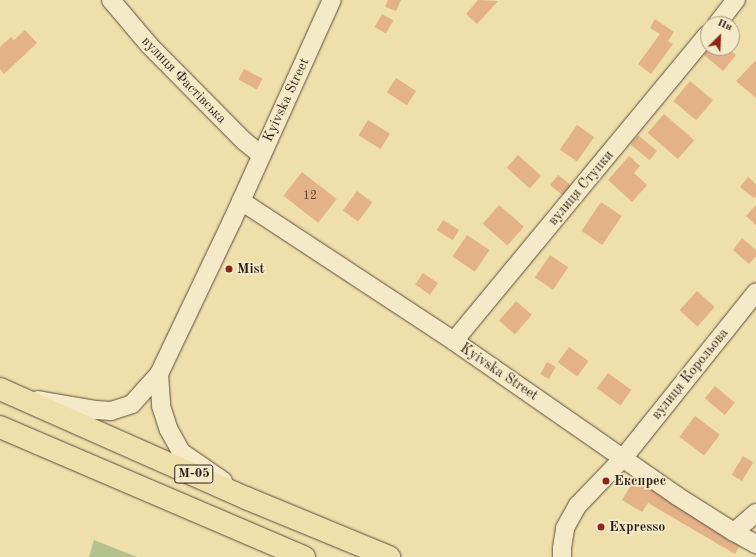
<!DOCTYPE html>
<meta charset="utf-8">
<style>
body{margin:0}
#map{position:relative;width:756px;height:557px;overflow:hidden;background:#efdfab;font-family:"Old Standard TT",serif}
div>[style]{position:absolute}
.green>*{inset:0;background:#b4c38d}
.building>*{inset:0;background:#e4b287;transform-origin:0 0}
.roads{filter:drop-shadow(0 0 1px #5d4e3d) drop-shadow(0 0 1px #5d4e3d)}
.minor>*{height:18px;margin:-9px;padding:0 9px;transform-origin:9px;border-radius:9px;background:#f5eac8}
.highway>*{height:22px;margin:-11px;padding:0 11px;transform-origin:11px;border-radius:11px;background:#efdfab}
.dots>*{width:11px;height:11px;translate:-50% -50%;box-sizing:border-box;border:2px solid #f5eac8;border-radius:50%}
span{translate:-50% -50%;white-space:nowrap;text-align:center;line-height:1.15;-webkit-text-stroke:3.5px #f5eac8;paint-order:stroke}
.number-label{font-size:12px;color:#5a4334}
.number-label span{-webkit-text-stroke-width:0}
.shield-label span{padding:1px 3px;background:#f5eac8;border:1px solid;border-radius:3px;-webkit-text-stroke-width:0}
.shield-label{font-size:13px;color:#2c1e18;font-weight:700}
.street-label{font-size:14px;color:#2c1e18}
.poi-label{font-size:14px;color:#2c1e18;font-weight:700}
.left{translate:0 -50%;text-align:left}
.north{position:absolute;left:700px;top:16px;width:40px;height:40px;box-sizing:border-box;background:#f5eac8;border:1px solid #a59882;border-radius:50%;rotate:24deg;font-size:11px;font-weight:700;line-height:16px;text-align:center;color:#2c1e18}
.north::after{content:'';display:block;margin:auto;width:14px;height:18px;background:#8f2418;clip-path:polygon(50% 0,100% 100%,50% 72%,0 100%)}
</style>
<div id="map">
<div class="green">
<div style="clip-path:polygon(94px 540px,137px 557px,89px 557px)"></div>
</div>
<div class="building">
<div style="clip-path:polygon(388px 0,401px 0,396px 11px,385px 7px)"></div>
<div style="clip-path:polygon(478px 0,498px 1px,477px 24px,466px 14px)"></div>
<div style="left:382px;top:14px;width:13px;height:15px;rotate:29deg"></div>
<div style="clip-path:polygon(655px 19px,674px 32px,668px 41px,673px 44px,651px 74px,638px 64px,660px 34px,650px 28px)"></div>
<div style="clip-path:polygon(25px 30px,37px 43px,4px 74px,0 69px,0 47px,11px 37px,14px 40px)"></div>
<div style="clip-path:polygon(709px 48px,728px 48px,736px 55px,723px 71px,704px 55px)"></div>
<div style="clip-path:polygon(755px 61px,756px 62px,756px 98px,736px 81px)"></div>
<div style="left:244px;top:69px;width:21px;height:12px;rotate:28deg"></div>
<div style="left:396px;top:78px;width:24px;height:17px;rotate:33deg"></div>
<div style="left:690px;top:81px;width:30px;height:26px;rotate:40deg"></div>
<div style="left:664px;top:114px;width:40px;height:25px;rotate:41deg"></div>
<div style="left:368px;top:120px;width:26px;height:18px;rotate:32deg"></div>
<div style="left:577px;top:125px;width:21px;height:30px;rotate:35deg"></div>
<div style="left:638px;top:135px;width:25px;height:12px;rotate:40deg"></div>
<div style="left:518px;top:155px;width:31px;height:17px;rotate:42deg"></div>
<div style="clip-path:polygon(629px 156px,640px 166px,634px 173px,647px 185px,632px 202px,608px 180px)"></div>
<div style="left:302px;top:172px;width:44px;height:30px;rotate:38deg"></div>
<div style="left:558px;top:175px;width:23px;height:13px;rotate:38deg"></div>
<div style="clip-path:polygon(748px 177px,756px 184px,756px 196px,754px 198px,740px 187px)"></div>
<div style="left:357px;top:191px;width:19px;height:24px;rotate:36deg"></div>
<div style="left:601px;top:202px;width:25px;height:35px;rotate:34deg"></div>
<div style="left:499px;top:205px;width:33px;height:25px;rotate:41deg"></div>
<div style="clip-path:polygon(756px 205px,756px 225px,746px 216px)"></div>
<div style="left:443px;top:220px;width:19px;height:12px;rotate:32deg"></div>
<div style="left:467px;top:235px;width:27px;height:26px;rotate:34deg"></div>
<div style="clip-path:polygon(742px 238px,756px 250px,756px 256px,749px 264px,733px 250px)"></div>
<div style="left:550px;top:255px;width:22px;height:27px;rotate:34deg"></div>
<div style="left:423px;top:273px;width:18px;height:14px;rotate:34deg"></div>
<div style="left:697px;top:291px;width:24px;height:26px;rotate:42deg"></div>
<div style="left:516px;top:301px;width:21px;height:26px;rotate:41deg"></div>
<div style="left:569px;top:347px;width:24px;height:19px;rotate:36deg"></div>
<div style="left:547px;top:362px;width:10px;height:14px;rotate:29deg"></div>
<div style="left:608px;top:373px;width:29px;height:19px;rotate:36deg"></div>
<div style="left:715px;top:386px;width:26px;height:16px;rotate:40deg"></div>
<div style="left:695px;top:416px;width:31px;height:26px;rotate:37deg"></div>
<div style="left:743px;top:456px;width:12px;height:22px;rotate:31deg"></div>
<div style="clip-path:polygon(637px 475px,744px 538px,735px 554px,648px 503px,642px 512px,622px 500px)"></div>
</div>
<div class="roads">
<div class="minor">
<div style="left:111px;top:0;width:59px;rotate:49.8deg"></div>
<div style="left:149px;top:45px;width:135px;rotate:45.3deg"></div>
<div style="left:244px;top:141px;width:22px;rotate:39deg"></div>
<div style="left:717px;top:24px;width:31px;rotate:-52deg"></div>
<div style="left:241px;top:201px;width:255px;rotate:33.3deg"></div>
<div style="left:454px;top:341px;width:272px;rotate:34.8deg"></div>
<div style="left:677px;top:496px;width:67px;rotate:32.3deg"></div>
<div style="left:734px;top:532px;width:25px;rotate:29deg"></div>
<div style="left:454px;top:341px;width:398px;rotate:-50.4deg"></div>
<div style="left:159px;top:374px;width:32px;rotate:86deg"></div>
<div style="left:161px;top:406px;width:25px;rotate:72deg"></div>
<div style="left:169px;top:430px;width:25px;rotate:61deg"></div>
<div style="left:181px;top:452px;width:51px;rotate:34.6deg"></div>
<div style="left:38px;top:400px;width:59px;rotate:9.8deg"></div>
<div style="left:96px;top:410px;width:15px;rotate:4deg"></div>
<div style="left:111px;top:411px;width:22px;rotate:-18deg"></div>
<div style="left:132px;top:404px;width:40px;rotate:-48deg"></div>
<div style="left:159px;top:374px;width:170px;rotate:-64.5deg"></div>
<div style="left:232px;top:221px;width:243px;rotate:-65.7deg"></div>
<div style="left:734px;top:532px;width:29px;rotate:-41deg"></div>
<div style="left:562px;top:557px;width:9px;rotate:-90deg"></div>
<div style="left:562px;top:548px;width:20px;rotate:-81deg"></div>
<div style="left:565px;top:528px;width:26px;rotate:-61deg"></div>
<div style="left:578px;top:505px;width:66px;rotate:-46.2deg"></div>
<div style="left:624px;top:457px;width:211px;rotate:-51.3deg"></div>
</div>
<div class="highway">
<div style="left:0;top:389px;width:269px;rotate:23.9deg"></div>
<div style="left:246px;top:498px;width:155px;rotate:22.4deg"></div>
<div style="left:0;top:427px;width:331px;rotate:23.2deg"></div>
</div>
</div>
<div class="dots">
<div style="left:229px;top:269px;background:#8f2418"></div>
<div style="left:606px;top:481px;background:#8f2418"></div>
<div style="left:601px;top:527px;background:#8f2418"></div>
</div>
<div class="number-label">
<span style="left:310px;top:197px">12</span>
</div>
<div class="shield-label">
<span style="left:194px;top:474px">М-05</span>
</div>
<div class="street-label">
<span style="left:184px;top:80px;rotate:46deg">вулиця Фастівська</span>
<span style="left:286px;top:100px;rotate:-65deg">Kyivska Street</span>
<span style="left:581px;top:188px;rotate:-50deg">вулиця Ступки</span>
<span style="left:499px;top:372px;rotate:34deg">Kyivska Street</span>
<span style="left:690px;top:374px;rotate:-51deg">вулиця Корольова</span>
</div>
<div class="poi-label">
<span class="left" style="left:237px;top:269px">Mist</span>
<span class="left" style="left:614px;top:481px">Експрес</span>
<span class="left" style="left:609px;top:527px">Expresso</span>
</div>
<div class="north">Пн</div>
</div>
